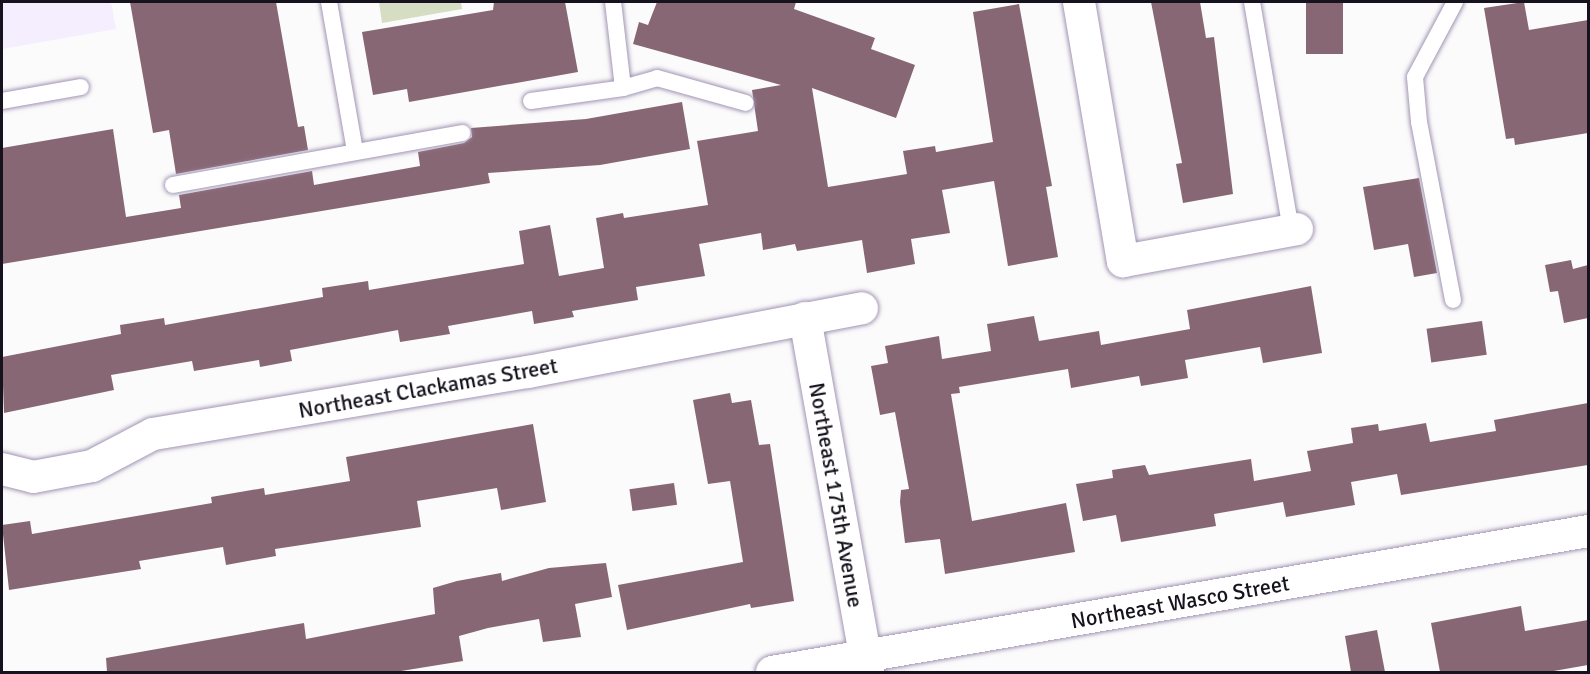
<!DOCTYPE html>
<style>
body{margin:0}
#map{position:relative;width:1590px;height:674px;overflow:hidden;background:#fbfbfb;font-family:Signika,sans-serif}
div>[style]{position:absolute}
.built>*{inset:0;background:#f4eefe}
.green>*{inset:0;background:#d5ddc3}
.building>*{inset:0;background:#886775;transform-origin:0 0}
.roads{filter:drop-shadow(0 0 2px #a195b4) drop-shadow(0 0 2px #a195b4)}
.lane>*{height:16px;margin:-8px;padding:0 8px;transform-origin:8px;border-radius:8px;background:#fff}
.street>*{height:32px;margin:-16px;padding:0 16px;transform-origin:16px;border-radius:16px;background:#fff}
span{translate:-50% -50%;white-space:nowrap;text-align:center;line-height:1.15;-webkit-text-stroke:6px #fff;paint-order:stroke}
.street-label{font-size:22px;color:#17131e}
.frame{position:absolute;inset:0;border:3px solid #17131e;pointer-events:none}
</style>
<div id="map">
<div class="built">
<div style="clip-path:polygon(2px 2px,111px 2px,116px 29px,2px 49px)"></div>
</div>
<div class="green">
<div style="clip-path:polygon(379px 2px,461px 2px,462px 9px,382px 23px)"></div>
</div>
<div class="building">
<div style="clip-path:polygon(130px 2px,276px 2px,298px 127px,304px 126px,308px 150px,176px 174px,169px 130px,153px 133px)"></div>
<div style="clip-path:polygon(494px 2px,565px 2px,578px 72px,409px 102px,407px 89px,373px 95px,362px 32px,493px 10px)"></div>
<div style="clip-path:polygon(657px 2px,796px 2px,794px 9px,875px 38px,871px 49px,915px 65px,896px 118px,812px 88px,828px 187px,907px 174px,903px 151px,935px 146px,936px 152px,993px 142px,973px 12px,1019px 4px,1052px 186px,1046px 187px,1058px 257px,1008px 266px,994px 181px,942px 190px,950px 233px,911px 239px,915px 264px,867px 273px,862px 240px,797px 251px,795px 244px,763px 250px,761px 233px,699px 244px,705px 276px,636px 287px,638px 300px,572px 311px,574px 317px,534px 324px,532px 311px,448px 326px,450px 334px,400px 342px,398px 330px,290px 350px,292px 361px,260px 367px,259px 360px,194px 371px,192px 361px,111px 375px,114px 390px,4px 413px,2px 357px,121px 334px,120px 325px,164px 318px,165px 325px,323px 297px,322px 288px,368px 281px,369px 290px,524px 264px,519px 231px,550px 225px,559px 276px,604px 268px,596px 218px,623px 213px,624px 218px,708px 205px,697px 141px,758px 131px,752px 90px,781px 85px,633px 44px,639px 22px,648px 25px)"></div>
<div style="clip-path:polygon(1151px 2px,1200px 2px,1206px 38px,1214px 37px,1233px 194px,1183px 203px,1176px 164px,1182px 163px)"></div>
<div style="left:1306px;top:2px;width:37px;height:52px"></div>
<div style="clip-path:polygon(1524px 2px,1529px 30px,1588px 20px,1588px 133px,1515px 145px,1514px 138px,1506px 139px,1484px 8px)"></div>
<div style="clip-path:polygon(682px 102px,690px 149px,600px 165px,488px 173px,490px 183px,2px 264px,2px 148px,113px 129px,126px 217px,181px 208px,179px 195px,312px 171px,314px 185px,420px 166px,418px 152px,464px 143px,472px 137px,471px 128px,586px 119px)"></div>
<div style="clip-path:polygon(1419px 178px,1437px 273px,1414px 277px,1408px 244px,1374px 250px,1363px 187px)"></div>
<div style="clip-path:polygon(1571px 260px,1573px 269px,1588px 265px,1588px 318px,1564px 323px,1558px 291px,1550px 292px,1545px 265px)"></div>
<div style="clip-path:polygon(1311px 286px,1322px 353px,1263px 363px,1260px 347px,1185px 360px,1188px 378px,1141px 386px,1139px 376px,1071px 388px,1068px 369px,959px 387px,960px 393px,951px 394px,972px 521px,1066px 503px,1075px 552px,945px 574px,940px 539px,905px 543px,900px 502px,901px 490px,909px 489px,895px 412px,880px 415px,871px 366px,888px 363px,885px 346px,939px 336px,942px 359px,991px 351px,987px 324px,1034px 316px,1039px 341px,1099px 331px,1101px 345px,1190px 329px,1187px 310px)"></div>
<div style="left:1482px;top:321px;width:34px;height:56px;rotate:82deg"></div>
<div style="clip-path:polygon(730px 393px,732px 403px,751px 400px,759px 445px,770px 444px,794px 601px,751px 608px,750px 604px,627px 630px,618px 585px,743px 562px,730px 481px,708px 484px,693px 400px)"></div>
<div style="clip-path:polygon(1588px 403px,1588px 465px,1401px 495px,1397px 474px,1351px 482px,1355px 505px,1286px 517px,1283px 502px,1214px 514px,1216px 526px,1121px 542px,1116px 515px,1083px 521px,1076px 484px,1113px 478px,1112px 470px,1145px 465px,1149px 475px,1251px 459px,1254px 481px,1311px 471px,1307px 451px,1353px 443px,1351px 428px,1378px 424px,1379px 431px,1426px 423px,1430px 442px,1496px 431px,1494px 420px)"></div>
<div style="clip-path:polygon(533px 424px,546px 502px,501px 510px,497px 488px,417px 501px,421px 527px,275px 549px,276px 556px,226px 565px,223px 547px,139px 561px,141px 569px,9px 590px,2px 525px,30px 521px,32px 534px,212px 503px,211px 497px,264px 488px,265px 495px,350px 481px,346px 457px)"></div>
<div style="left:674px;top:483px;width:22px;height:45px;rotate:82deg"></div>
<div style="clip-path:polygon(606px 563px,612px 597px,575px 604px,581px 637px,543px 642px,539px 619px,488px 628px,459px 636px,463px 661px,395px 672px,107px 672px,106px 658px,304px 623px,306px 639px,435px 614px,433px 588px,457px 581px,501px 573px,502px 581px,549px 568px)"></div>
<div style="clip-path:polygon(1521px 606px,1525px 631px,1588px 620px,1588px 665px,1548px 672px,1440px 672px,1431px 623px)"></div>
<div style="clip-path:polygon(1377px 630px,1385px 672px,1351px 672px,1345px 636px)"></div>
</div>
<div class="roads">
<div class="lane">
<div style="left:329px;top:2px;width:151px;rotate:80.1deg"></div>
<div style="left:1252px;top:2px;width:232px;rotate:80.3deg"></div>
<div style="left:623px;top:88px;width:35px;rotate:-16deg"></div>
<div style="left:657px;top:78px;width:92px;rotate:15.7deg"></div>
<div style="left:2px;top:101px;width:80px;rotate:-10deg"></div>
<div style="left:531px;top:101px;width:93px;rotate:-8deg"></div>
<div style="left:623px;top:88px;width:87px;rotate:-96.6deg"></div>
<div style="left:173px;top:185px;width:294px;rotate:-10.2deg"></div>
<div style="left:1453px;top:300px;width:181px;rotate:-100.8deg"></div>
<div style="left:1419px;top:122px;width:45px;rotate:-95.1deg"></div>
<div style="left:1415px;top:77px;width:85px;rotate:-61.9deg"></div>
</div>
<div class="street">
<div style="left:1079px;top:2px;width:263px;rotate:80.4deg"></div>
<div style="left:1123px;top:261px;width:177px;rotate:-10.4deg"></div>
<div style="left:805px;top:318px;width:360px;rotate:79.9deg"></div>
<div style="left:2px;top:469px;width:32px;rotate:14deg"></div>
<div style="left:33px;top:477px;width:60px;rotate:-10.6deg"></div>
<div style="left:92px;top:466px;width:69px;rotate:-27.7deg"></div>
<div style="left:153px;top:434px;width:380px;rotate:-9.4deg"></div>
<div style="left:528px;top:372px;width:340px;rotate:-10.8deg"></div>
<div style="left:772px;top:672px;width:828px;rotate:-9.8deg"></div>
</div>
</div>
<div class="street-label">
<span style="left:428px;top:388px;rotate:-10deg">Northeast Clackamas Street</span>
<span style="left:836px;top:495px;rotate:80deg">Northeast 175th Avenue</span>
<span style="left:1180px;top:602px;rotate:-10deg">Northeast Wasco Street</span>
</div>
<div class="frame"></div>
</div>
